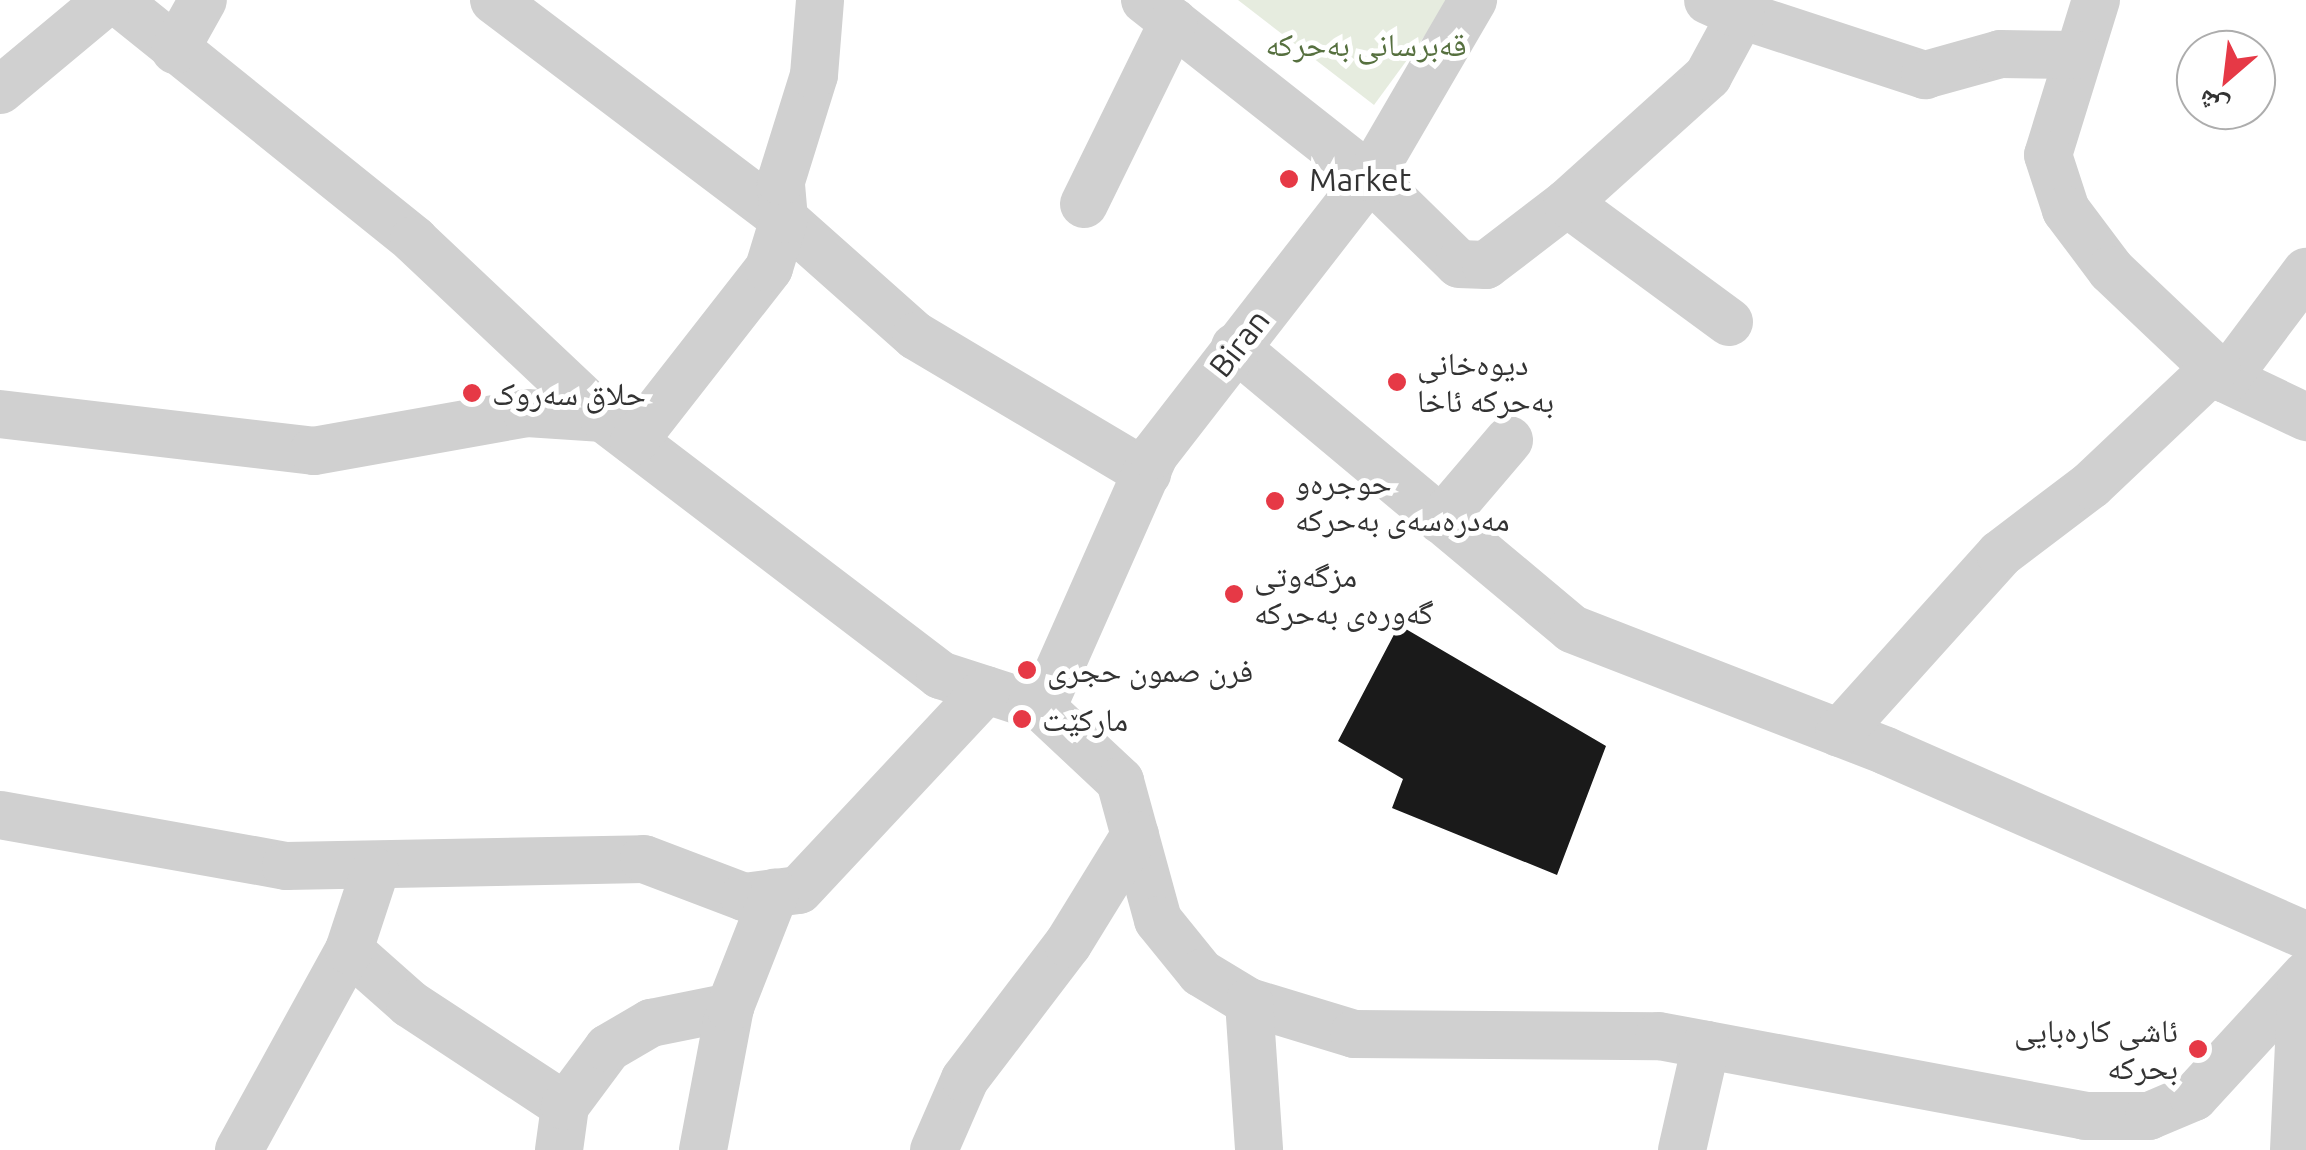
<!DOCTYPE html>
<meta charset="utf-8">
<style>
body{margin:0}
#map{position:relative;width:2306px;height:1150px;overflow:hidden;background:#fff;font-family:Ubuntu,"Noto Naskh Arabic",sans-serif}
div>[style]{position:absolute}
.green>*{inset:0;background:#e6ecdf}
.building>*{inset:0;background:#1a1a1a}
.minor>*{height:48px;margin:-24px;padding:0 24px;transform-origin:24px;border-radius:24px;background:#d0d0d0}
.dots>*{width:28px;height:28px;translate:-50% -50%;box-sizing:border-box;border:5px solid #fff;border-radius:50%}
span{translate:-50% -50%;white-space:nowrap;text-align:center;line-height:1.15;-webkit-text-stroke:10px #fff;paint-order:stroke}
.park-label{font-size:32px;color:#56703f}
.poi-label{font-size:32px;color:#333}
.left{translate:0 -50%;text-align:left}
.right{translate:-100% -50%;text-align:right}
.street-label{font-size:32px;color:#333}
.north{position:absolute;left:2176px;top:30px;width:100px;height:100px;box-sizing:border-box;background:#fff;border:2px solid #adadad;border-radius:50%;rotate:208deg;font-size:28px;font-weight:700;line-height:40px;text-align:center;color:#333}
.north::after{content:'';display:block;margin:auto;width:35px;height:45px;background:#e63946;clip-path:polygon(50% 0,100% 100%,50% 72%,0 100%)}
</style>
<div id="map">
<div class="green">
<div style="clip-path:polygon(1238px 0,1451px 0,1374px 105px)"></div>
</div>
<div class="building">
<div style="clip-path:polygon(1399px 625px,1606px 746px,1557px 875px,1392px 808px,1403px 779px,1338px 741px)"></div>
</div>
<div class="minor">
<div style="left:116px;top:0;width:383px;rotate:38.8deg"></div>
<div style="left:414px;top:240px;width:260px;rotate:43.3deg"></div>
<div style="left:494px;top:0;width:363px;rotate:37.1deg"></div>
<div style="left:784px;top:219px;width:176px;rotate:41.6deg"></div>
<div style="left:916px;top:336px;width:269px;rotate:30.7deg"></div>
<div style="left:1145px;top:0;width:286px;rotate:38.2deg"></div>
<div style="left:1370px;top:177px;width:124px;rotate:44.3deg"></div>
<div style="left:1459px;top:264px;width:27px;rotate:2deg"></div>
<div style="left:1486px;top:265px;width:102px;rotate:-37.4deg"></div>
<div style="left:1567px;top:203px;width:201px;rotate:36.3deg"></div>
<div style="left:2096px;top:0;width:162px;rotate:107.2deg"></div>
<div style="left:2048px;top:155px;width:58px;rotate:71.9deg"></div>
<div style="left:2066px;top:210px;width:75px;rotate:53.1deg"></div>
<div style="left:2111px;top:270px;width:158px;rotate:43.5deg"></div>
<div style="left:2226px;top:379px;width:89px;rotate:25.4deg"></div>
<div style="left:1741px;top:15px;width:194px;rotate:18.1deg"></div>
<div style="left:1925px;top:75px;width:78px;rotate:-15.6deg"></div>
<div style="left:2000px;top:54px;width:78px;rotate:0.7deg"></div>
<div style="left:175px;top:50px;width:57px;rotate:-60.8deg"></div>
<div style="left:0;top:90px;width:141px;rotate:-39.8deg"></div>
<div style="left:1567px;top:203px;width:190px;rotate:-42deg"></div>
<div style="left:1708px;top:76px;width:69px;rotate:-61.6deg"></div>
<div style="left:1741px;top:15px;width:36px;rotate:-156deg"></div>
<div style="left:1084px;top:204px;width:203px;rotate:-63.9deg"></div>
<div style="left:1235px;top:347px;width:439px;rotate:39.9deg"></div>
<div style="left:1572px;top:629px;width:337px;rotate:21.2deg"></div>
<div style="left:1886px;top:751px;width:459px;rotate:23.7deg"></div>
<div style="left:2226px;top:379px;width:134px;rotate:-53.2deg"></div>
<div style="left:0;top:414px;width:316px;rotate:6.7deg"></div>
<div style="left:314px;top:451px;width:216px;rotate:-10.1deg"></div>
<div style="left:527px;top:413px;width:76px;rotate:3.8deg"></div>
<div style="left:603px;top:418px;width:424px;rotate:37.3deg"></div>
<div style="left:940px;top:675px;width:107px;rotate:17.9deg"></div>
<div style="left:1042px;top:708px;width:107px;rotate:43.1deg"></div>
<div style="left:1120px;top:781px;width:144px;rotate:74.7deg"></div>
<div style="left:1158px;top:920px;width:68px;rotate:50.9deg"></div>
<div style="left:1201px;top:973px;width:56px;rotate:31.1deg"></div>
<div style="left:1249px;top:1002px;width:110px;rotate:16.9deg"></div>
<div style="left:1354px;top:1034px;width:305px;rotate:0.4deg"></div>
<div style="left:1659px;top:1036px;width:433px;rotate:10.6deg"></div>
<div style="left:2085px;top:1116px;width:64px"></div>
<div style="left:2149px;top:1116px;width:49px;rotate:-22.9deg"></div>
<div style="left:2194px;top:1097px;width:166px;rotate:-47.4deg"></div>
<div style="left:634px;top:441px;width:219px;rotate:-52deg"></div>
<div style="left:769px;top:268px;width:51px;rotate:-73deg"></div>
<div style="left:784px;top:219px;width:38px;rotate:-95deg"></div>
<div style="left:781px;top:181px;width:111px;rotate:-72.7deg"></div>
<div style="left:814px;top:75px;width:75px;rotate:-85.4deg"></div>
<div style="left:1441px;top:520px;width:105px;rotate:-49.6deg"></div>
<div style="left:1042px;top:708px;width:277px;rotate:-66.1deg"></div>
<div style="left:1154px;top:455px;width:352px;rotate:-52.2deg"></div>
<div style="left:1370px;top:177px;width:205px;rotate:-59.8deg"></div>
<div style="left:1839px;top:733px;width:241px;rotate:-48deg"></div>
<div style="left:2000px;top:554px;width:114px;rotate:-37.2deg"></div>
<div style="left:2091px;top:485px;width:173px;rotate:-43.4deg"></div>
<div style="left:0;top:815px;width:291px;rotate:10.1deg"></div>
<div style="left:286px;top:866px;width:358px;rotate:-1.1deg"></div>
<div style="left:644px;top:859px;width:107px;rotate:20.8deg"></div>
<div style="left:744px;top:897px;width:55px;rotate:-7.3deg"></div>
<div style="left:799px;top:890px;width:274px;rotate:-46.9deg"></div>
<div style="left:349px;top:950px;width:81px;rotate:41.5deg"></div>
<div style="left:410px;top:1004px;width:186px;rotate:33.3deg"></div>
<div style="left:1249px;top:1002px;width:148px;rotate:86.1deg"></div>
<div style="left:239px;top:1150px;width:228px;rotate:-61.2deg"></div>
<div style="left:349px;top:950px;width:83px;rotate:-71.8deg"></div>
<div style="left:559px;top:1150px;width:44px;rotate:-82.2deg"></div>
<div style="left:565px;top:1106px;width:72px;rotate:-53.4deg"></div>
<div style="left:608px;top:1048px;width:50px;rotate:-30.2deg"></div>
<div style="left:651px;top:1023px;width:81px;rotate:-11.4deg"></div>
<div style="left:703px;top:1150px;width:146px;rotate:-79.3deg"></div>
<div style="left:730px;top:1007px;width:123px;rotate:-68.5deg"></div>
<div style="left:934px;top:1150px;width:77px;rotate:-66.4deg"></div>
<div style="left:965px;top:1079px;width:170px;rotate:-52.7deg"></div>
<div style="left:1068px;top:944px;width:128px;rotate:-58.4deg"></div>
<div style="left:1682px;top:1150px;width:108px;rotate:-77.1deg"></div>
<div style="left:2294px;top:1150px;width:168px;rotate:-87.3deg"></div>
</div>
<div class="dots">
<div style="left:1289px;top:179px;background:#e63946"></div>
<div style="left:1397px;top:382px;background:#e63946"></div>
<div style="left:472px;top:393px;background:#e63946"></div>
<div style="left:1275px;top:501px;background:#e63946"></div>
<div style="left:1234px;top:594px;background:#e63946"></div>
<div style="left:1027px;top:670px;background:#e63946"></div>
<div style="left:1022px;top:719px;background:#e63946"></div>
<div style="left:2198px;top:1049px;background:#e63946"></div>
</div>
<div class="park-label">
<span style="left:1366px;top:44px">قەبرسانی بەحرکە</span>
</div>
<div class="poi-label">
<span class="left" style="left:1309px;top:179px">Market</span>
<span class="left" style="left:1417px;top:382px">دیوەخانی<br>بەحرکە ئاخا</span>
<span class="left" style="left:492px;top:393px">حلاق سەروک</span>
<span class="left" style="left:1295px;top:501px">حوجره‌و<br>مه‌دره‌سه‌ی به‌حرکه</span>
<span class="left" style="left:1254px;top:594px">مزگەوتی<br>گەورەی بەحرکە</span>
<span class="left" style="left:1047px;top:670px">فرن صمون حجری</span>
<span class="left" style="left:1042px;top:719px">مارکێت</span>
<span class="right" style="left:2178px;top:1049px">ئاشی کارەبایی<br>بحرکە</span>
</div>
<div class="street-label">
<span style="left:1239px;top:343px;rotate:-52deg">Biran</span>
</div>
<div class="north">ش</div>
</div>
